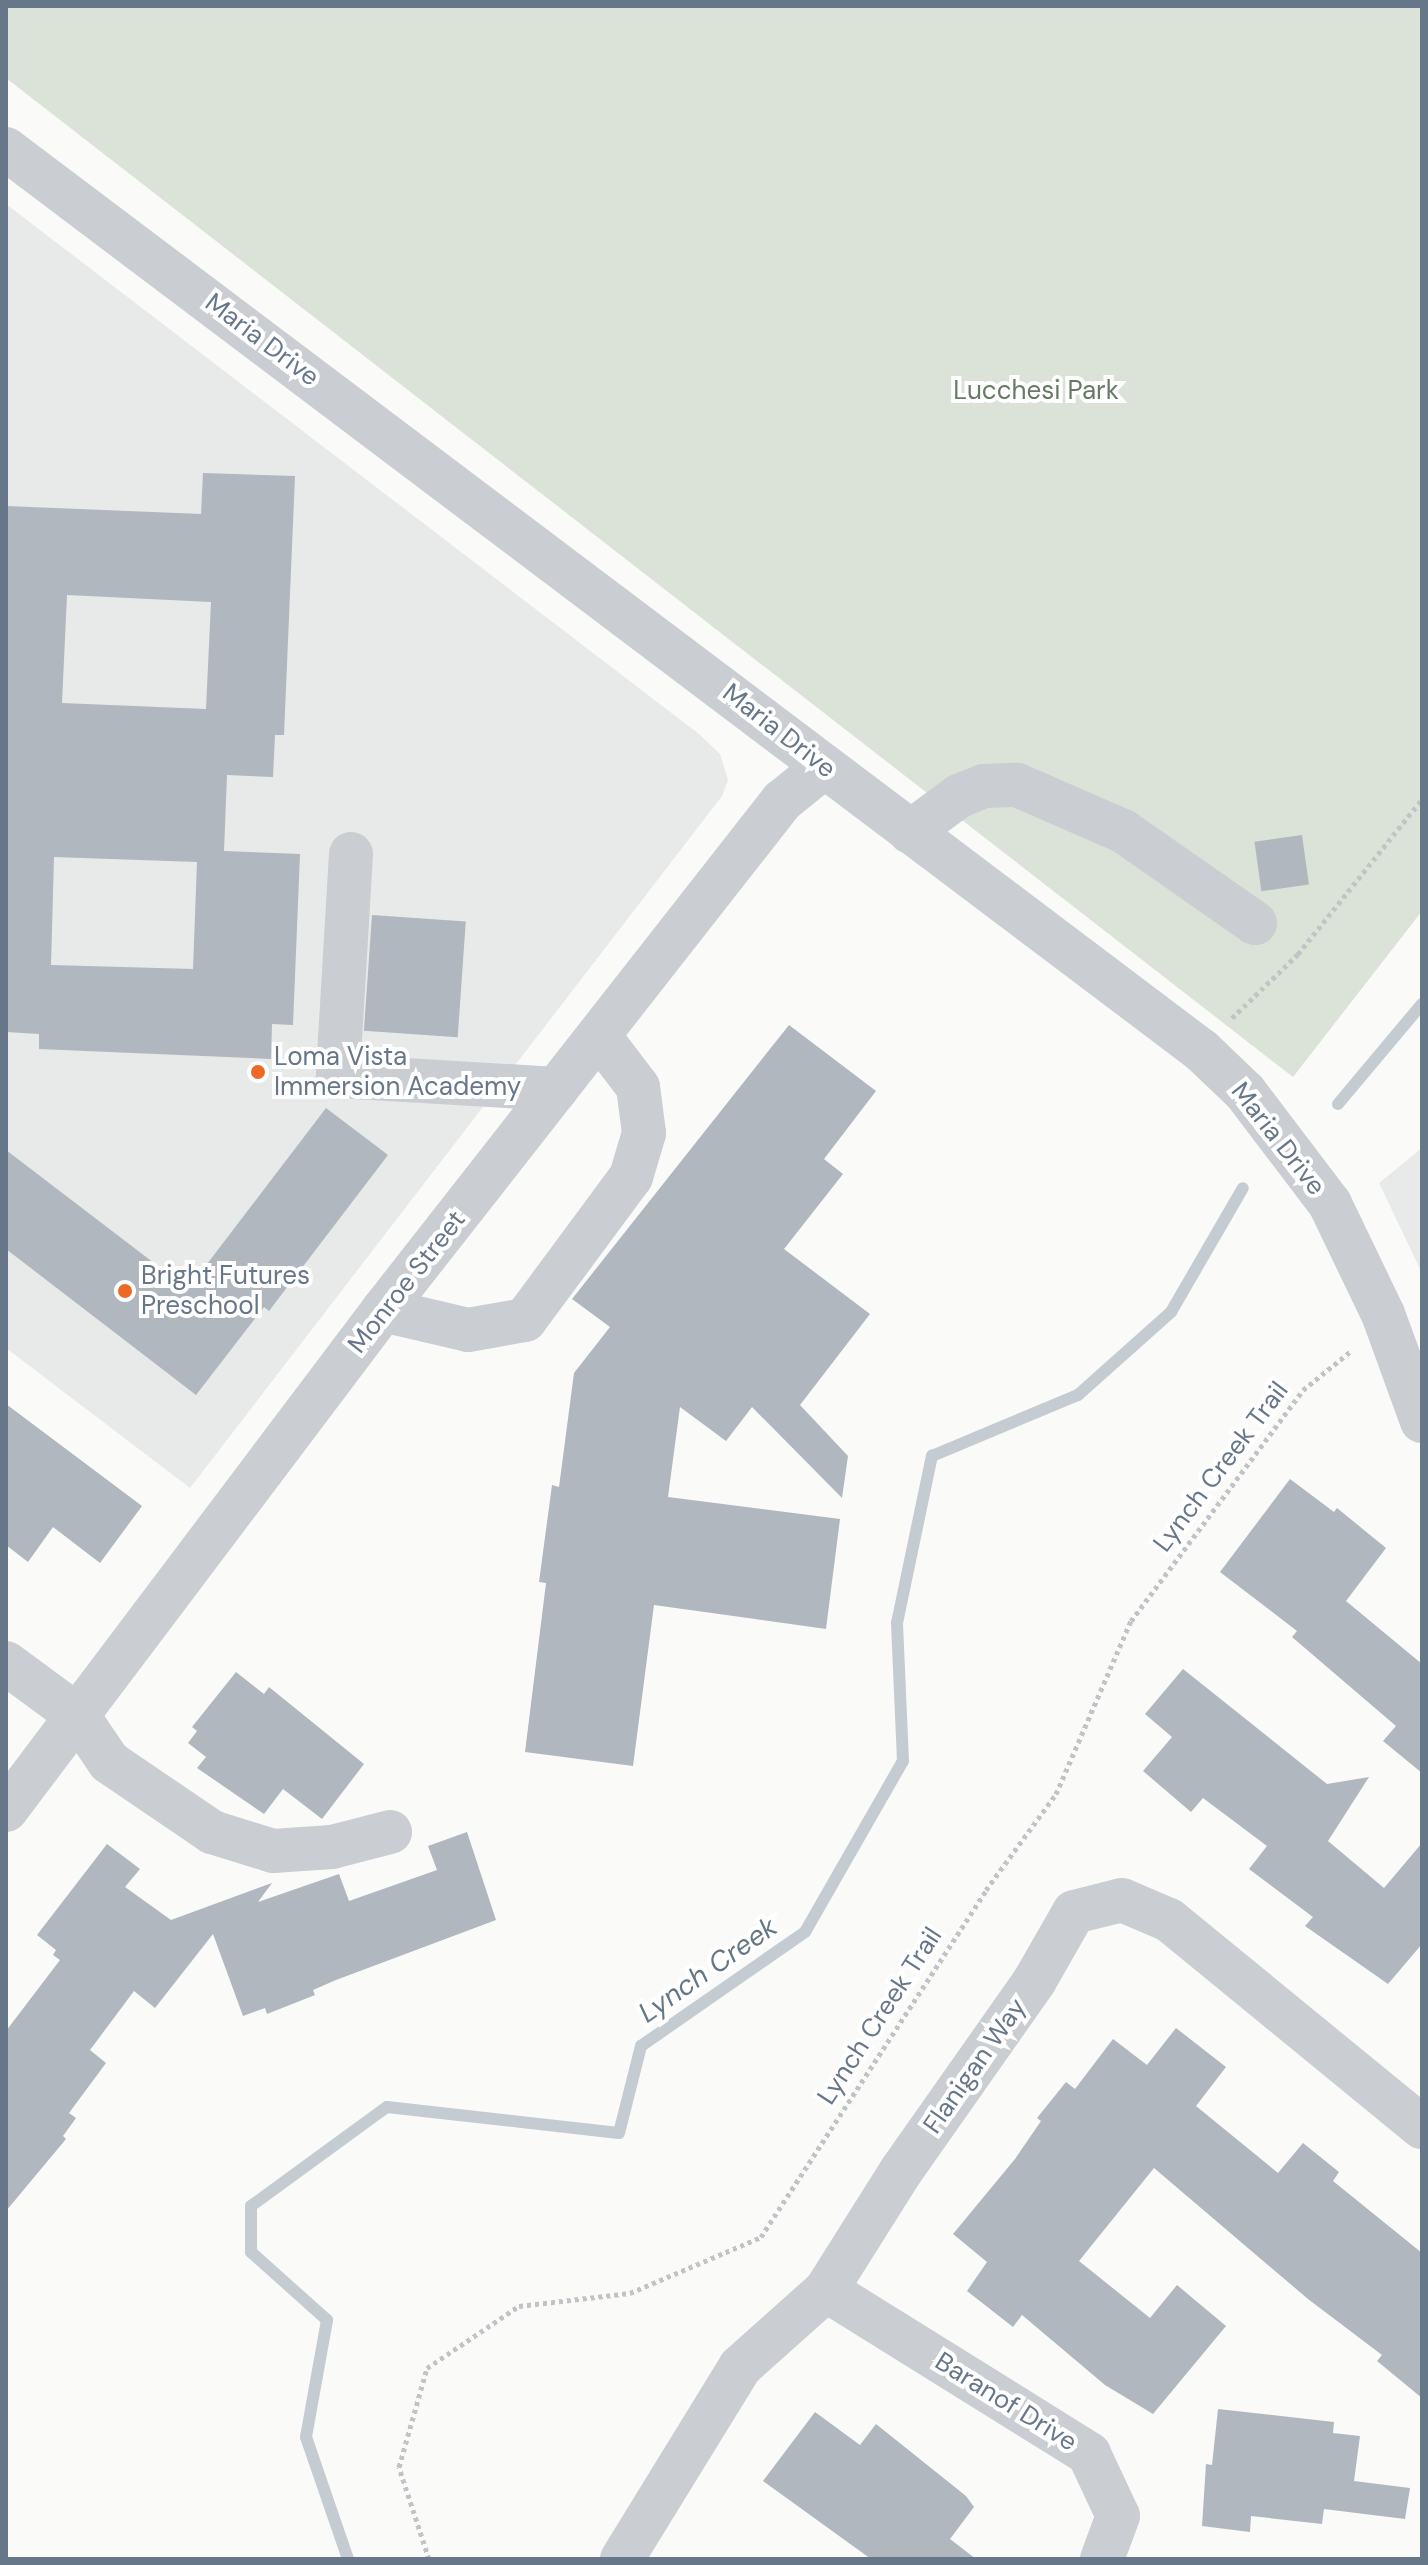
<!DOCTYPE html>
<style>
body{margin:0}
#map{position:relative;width:1428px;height:2565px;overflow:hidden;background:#fafaf8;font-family:"DM Sans",sans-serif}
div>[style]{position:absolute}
.built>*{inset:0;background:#e8e9e9}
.green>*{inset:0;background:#dbe2d8}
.stream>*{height:12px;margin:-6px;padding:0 6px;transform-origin:6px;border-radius:6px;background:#c4ccd2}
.building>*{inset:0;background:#b0b7bf;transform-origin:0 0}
.path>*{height:5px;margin-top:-2.5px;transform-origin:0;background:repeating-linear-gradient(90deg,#c1c4c6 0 4px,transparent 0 8px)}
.minor>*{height:44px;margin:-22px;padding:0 22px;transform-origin:22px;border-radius:22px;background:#cacdd1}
.dots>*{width:22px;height:22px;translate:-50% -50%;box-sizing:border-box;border:4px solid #fff;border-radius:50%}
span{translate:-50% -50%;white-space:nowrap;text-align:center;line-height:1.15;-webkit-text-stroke:8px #fff;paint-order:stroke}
.street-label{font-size:26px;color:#67778a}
.park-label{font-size:26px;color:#657b63}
.poi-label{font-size:26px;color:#67778a}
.left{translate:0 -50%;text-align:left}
.water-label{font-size:28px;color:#637884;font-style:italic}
.frame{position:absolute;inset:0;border:8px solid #67778a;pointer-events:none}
</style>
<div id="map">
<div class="built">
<div style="clip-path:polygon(6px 204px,699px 734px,720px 754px,728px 780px,722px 796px,190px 1488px,6px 1348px)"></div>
<div style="clip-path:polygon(1422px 1148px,1422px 1273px,1379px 1183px)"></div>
</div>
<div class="green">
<div style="clip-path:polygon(6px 6px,1422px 6px,1422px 911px,1293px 1077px,6px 78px)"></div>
</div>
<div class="stream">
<div style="left:1338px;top:1104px;width:131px;rotate:-50deg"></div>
<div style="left:348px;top:2559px;width:129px;rotate:-109deg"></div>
<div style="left:306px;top:2437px;width:119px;rotate:-79.8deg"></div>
<div style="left:327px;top:2320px;width:102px;rotate:-138.2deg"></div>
<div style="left:251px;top:2252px;width:46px;rotate:-90deg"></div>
<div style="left:251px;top:2206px;width:168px;rotate:-36.1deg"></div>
<div style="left:387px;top:2107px;width:233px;rotate:6.4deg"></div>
<div style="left:619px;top:2133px;width:90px;rotate:-75.8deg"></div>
<div style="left:641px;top:2046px;width:200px;rotate:-34.8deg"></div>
<div style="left:805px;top:1932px;width:197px;rotate:-60.2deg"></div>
<div style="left:903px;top:1761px;width:138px;rotate:-92.5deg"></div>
<div style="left:897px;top:1623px;width:171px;rotate:-78.2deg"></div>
<div style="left:932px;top:1456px;width:158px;rotate:-22.7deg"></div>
<div style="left:1078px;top:1395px;width:125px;rotate:-41.7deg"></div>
<div style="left:1171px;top:1312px;width:143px;rotate:-59.9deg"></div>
</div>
<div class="building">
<div style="clip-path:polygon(evenodd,203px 473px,295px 476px,284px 735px,275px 735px,273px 777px,227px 775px,224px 851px,300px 854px,293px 1025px,272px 1024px,271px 1059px,39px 1049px,39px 1034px,6px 1032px,6px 506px,201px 514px,203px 473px,67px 595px,211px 602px,206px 709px,62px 703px,67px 595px,203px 473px,54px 857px,197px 862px,193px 969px,51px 965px,54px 857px)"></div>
<div style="left:1302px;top:835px;width:50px;height:48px;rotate:82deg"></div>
<div style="left:372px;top:915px;width:94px;height:116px;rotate:4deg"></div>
<div style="clip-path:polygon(789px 1025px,876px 1091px,824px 1159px,843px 1174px,784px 1249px,870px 1314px,800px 1405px,848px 1456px,842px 1498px,752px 1407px,726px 1441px,680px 1407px,668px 1497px,840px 1519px,826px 1629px,654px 1605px,633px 1766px,525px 1752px,546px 1583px,539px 1582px,552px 1485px,559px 1487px,574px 1373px,610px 1327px,572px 1299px)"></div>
<div style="clip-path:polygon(326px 1108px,388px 1155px,269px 1311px,264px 1307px,196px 1395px,6px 1249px,6px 1150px,188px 1289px)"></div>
<div style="clip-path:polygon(6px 1404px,142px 1506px,100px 1563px,53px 1527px,28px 1562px,6px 1545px)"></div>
<div style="clip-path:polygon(1290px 1479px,1334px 1512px,1337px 1508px,1386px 1548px,1346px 1601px,1422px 1664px,1422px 1773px,1383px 1741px,1396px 1726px,1292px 1637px,1297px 1631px,1220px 1572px)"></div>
<div style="clip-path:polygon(1183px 1669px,1327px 1784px,1369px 1777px,1328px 1841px,1384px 1888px,1422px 1843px,1422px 1944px,1388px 1984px,1305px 1926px,1313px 1917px,1249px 1869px,1267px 1846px,1203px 1798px,1191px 1812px,1143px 1771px,1172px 1737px,1145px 1714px)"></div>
<div style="clip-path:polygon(236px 1672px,264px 1694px,269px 1687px,364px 1764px,322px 1819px,283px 1789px,264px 1814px,197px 1768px,206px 1757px,188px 1743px,197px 1731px,192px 1727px)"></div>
<div style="clip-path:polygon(467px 1832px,496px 1920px,336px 1980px,313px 1990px,315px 1995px,267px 2014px,265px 2008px,243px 2016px,213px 1934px,155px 2008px,134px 1991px,90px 2050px,106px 2063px,69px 2113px,76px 2118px,63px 2136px,66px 2139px,6px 2211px,6px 2031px,60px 1960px,53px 1955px,56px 1950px,37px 1935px,107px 1844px,140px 1869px,125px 1887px,171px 1920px,272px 1883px,258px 1902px,339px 1874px,349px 1901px,437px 1870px,428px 1846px)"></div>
<div style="clip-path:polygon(1176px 2028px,1226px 2067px,1196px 2106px,1278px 2173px,1303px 2143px,1339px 2172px,1333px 2181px,1422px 2253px,1422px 2398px,1377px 2361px,1382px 2355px,1308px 2299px,1154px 2168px,1079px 2261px,1150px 2318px,1177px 2285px,1226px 2326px,1153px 2414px,1105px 2385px,1022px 2315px,1013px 2327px,967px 2291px,987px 2262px,953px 2234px,1015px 2159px,1041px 2121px,1037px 2118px,1066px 2082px,1075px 2089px,1113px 2039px,1147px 2065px)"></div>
<div style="clip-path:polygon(1218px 2409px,1334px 2422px,1333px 2433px,1360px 2436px,1354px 2481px,1410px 2488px,1405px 2519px,1324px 2509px,1322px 2524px,1251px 2516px,1250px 2532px,1202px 2526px,1206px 2464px,1212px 2465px)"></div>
<div style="clip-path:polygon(815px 2412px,860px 2445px,876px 2424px,966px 2496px,974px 2507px,950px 2539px,976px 2559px,871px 2559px,763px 2481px)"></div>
</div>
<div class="path">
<div style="left:1232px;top:1018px;width:92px;rotate:-44.1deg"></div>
<div style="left:1298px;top:954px;width:198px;rotate:-51.3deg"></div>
<div style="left:429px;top:2559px;width:97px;rotate:-108.1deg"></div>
<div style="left:399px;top:2467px;width:103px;rotate:-74.2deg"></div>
<div style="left:427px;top:2368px;width:111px;rotate:-34deg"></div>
<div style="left:519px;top:2306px;width:112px;rotate:-6.7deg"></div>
<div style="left:630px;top:2293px;width:142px;rotate:-23.1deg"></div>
<div style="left:761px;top:2237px;width:414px;rotate:-57deg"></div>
<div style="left:986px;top:1890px;width:119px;rotate:-53.9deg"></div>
<div style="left:1056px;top:1794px;width:189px;rotate:-66.6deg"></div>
<div style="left:1131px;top:1621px;width:288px;rotate:-53.3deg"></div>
<div style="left:1303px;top:1390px;width:62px;rotate:-39.1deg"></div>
</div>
<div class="minor">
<div style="left:6px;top:149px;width:1497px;rotate:37.02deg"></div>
<div style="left:1201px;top:1050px;width:61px;rotate:43.7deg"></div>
<div style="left:1245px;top:1092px;width:141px;rotate:52.8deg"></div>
<div style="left:1330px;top:1204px;width:122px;rotate:64.3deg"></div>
<div style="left:1383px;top:1314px;width:114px;rotate:70deg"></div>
<div style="left:910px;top:832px;width:61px;rotate:-36.3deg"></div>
<div style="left:959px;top:796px;width:27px;rotate:-22deg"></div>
<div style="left:984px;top:786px;width:33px;rotate:-2deg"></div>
<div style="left:1017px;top:785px;width:116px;rotate:23.5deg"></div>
<div style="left:1123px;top:831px;width:161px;rotate:34.9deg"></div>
<div style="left:351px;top:854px;width:222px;rotate:93.4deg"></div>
<div style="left:338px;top:1076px;width:219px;rotate:3.4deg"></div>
<div style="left:383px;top:1310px;width:87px;rotate:13.2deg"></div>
<div style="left:468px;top:1330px;width:58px;rotate:-10deg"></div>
<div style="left:525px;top:1320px;width:178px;rotate:-53.5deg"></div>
<div style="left:631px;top:1177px;width:46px;rotate:-73.5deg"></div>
<div style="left:644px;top:1133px;width:46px;rotate:-97.4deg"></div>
<div style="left:638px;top:1087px;width:64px;rotate:-127.4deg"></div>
<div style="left:6px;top:1663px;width:89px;rotate:36.4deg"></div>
<div style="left:78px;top:1716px;width:55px;rotate:56deg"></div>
<div style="left:109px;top:1762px;width:125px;rotate:34.2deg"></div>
<div style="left:212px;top:1832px;width:64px;rotate:17.3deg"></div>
<div style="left:273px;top:1851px;width:59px;rotate:-3.9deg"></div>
<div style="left:332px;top:1847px;width:60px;rotate:-14.5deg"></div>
<div style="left:6px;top:1810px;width:626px;rotate:-52.98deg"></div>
<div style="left:383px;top:1310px;width:647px;rotate:-51.91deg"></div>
<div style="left:782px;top:801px;width:54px;rotate:-39deg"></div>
<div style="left:826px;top:2290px;width:310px;rotate:31.9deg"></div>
<div style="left:1089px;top:2454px;width:68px;rotate:64.9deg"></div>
<div style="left:1118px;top:2516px;width:46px;rotate:110.4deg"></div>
<div style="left:622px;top:2559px;width:225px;rotate:-58.4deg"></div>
<div style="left:740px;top:2367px;width:115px;rotate:-41.8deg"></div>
<div style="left:826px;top:2290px;width:141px;rotate:-57.8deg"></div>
<div style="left:901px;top:2171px;width:233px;rotate:-54.9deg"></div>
<div style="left:1035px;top:1980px;width:78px;rotate:-60.2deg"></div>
<div style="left:1074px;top:1912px;width:49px;rotate:-14deg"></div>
<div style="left:1122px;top:1900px;width:51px;rotate:23.1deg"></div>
<div style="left:1169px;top:1920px;width:327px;rotate:39.3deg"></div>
</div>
<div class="dots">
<div style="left:258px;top:1072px;background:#eb6a26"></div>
<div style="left:125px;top:1291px;background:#eb6a26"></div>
</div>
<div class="street-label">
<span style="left:262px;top:340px;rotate:37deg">Maria Drive</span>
<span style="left:779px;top:731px;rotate:38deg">Maria Drive</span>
<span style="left:1278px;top:1139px;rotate:52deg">Maria Drive</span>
<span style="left:407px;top:1282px;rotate:-52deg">Monroe Street</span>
<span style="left:1221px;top:1467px;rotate:-53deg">Lynch Creek Trail</span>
<span style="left:880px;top:2016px;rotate:-57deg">Lynch Creek Trail</span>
<span style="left:975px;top:2066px;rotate:-55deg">Flanigan Way</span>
<span style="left:1006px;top:2402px;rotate:32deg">Baranof Drive</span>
</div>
<div class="park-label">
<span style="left:1036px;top:391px">Lucchesi Park</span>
</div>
<div class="poi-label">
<span class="left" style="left:274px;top:1072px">Loma Vista<br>Immersion Academy</span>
<span class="left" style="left:141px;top:1291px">Bright Futures<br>Preschool</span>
</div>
<div class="water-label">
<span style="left:708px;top:1970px;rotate:-35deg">Lynch Creek</span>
</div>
<div class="frame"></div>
</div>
